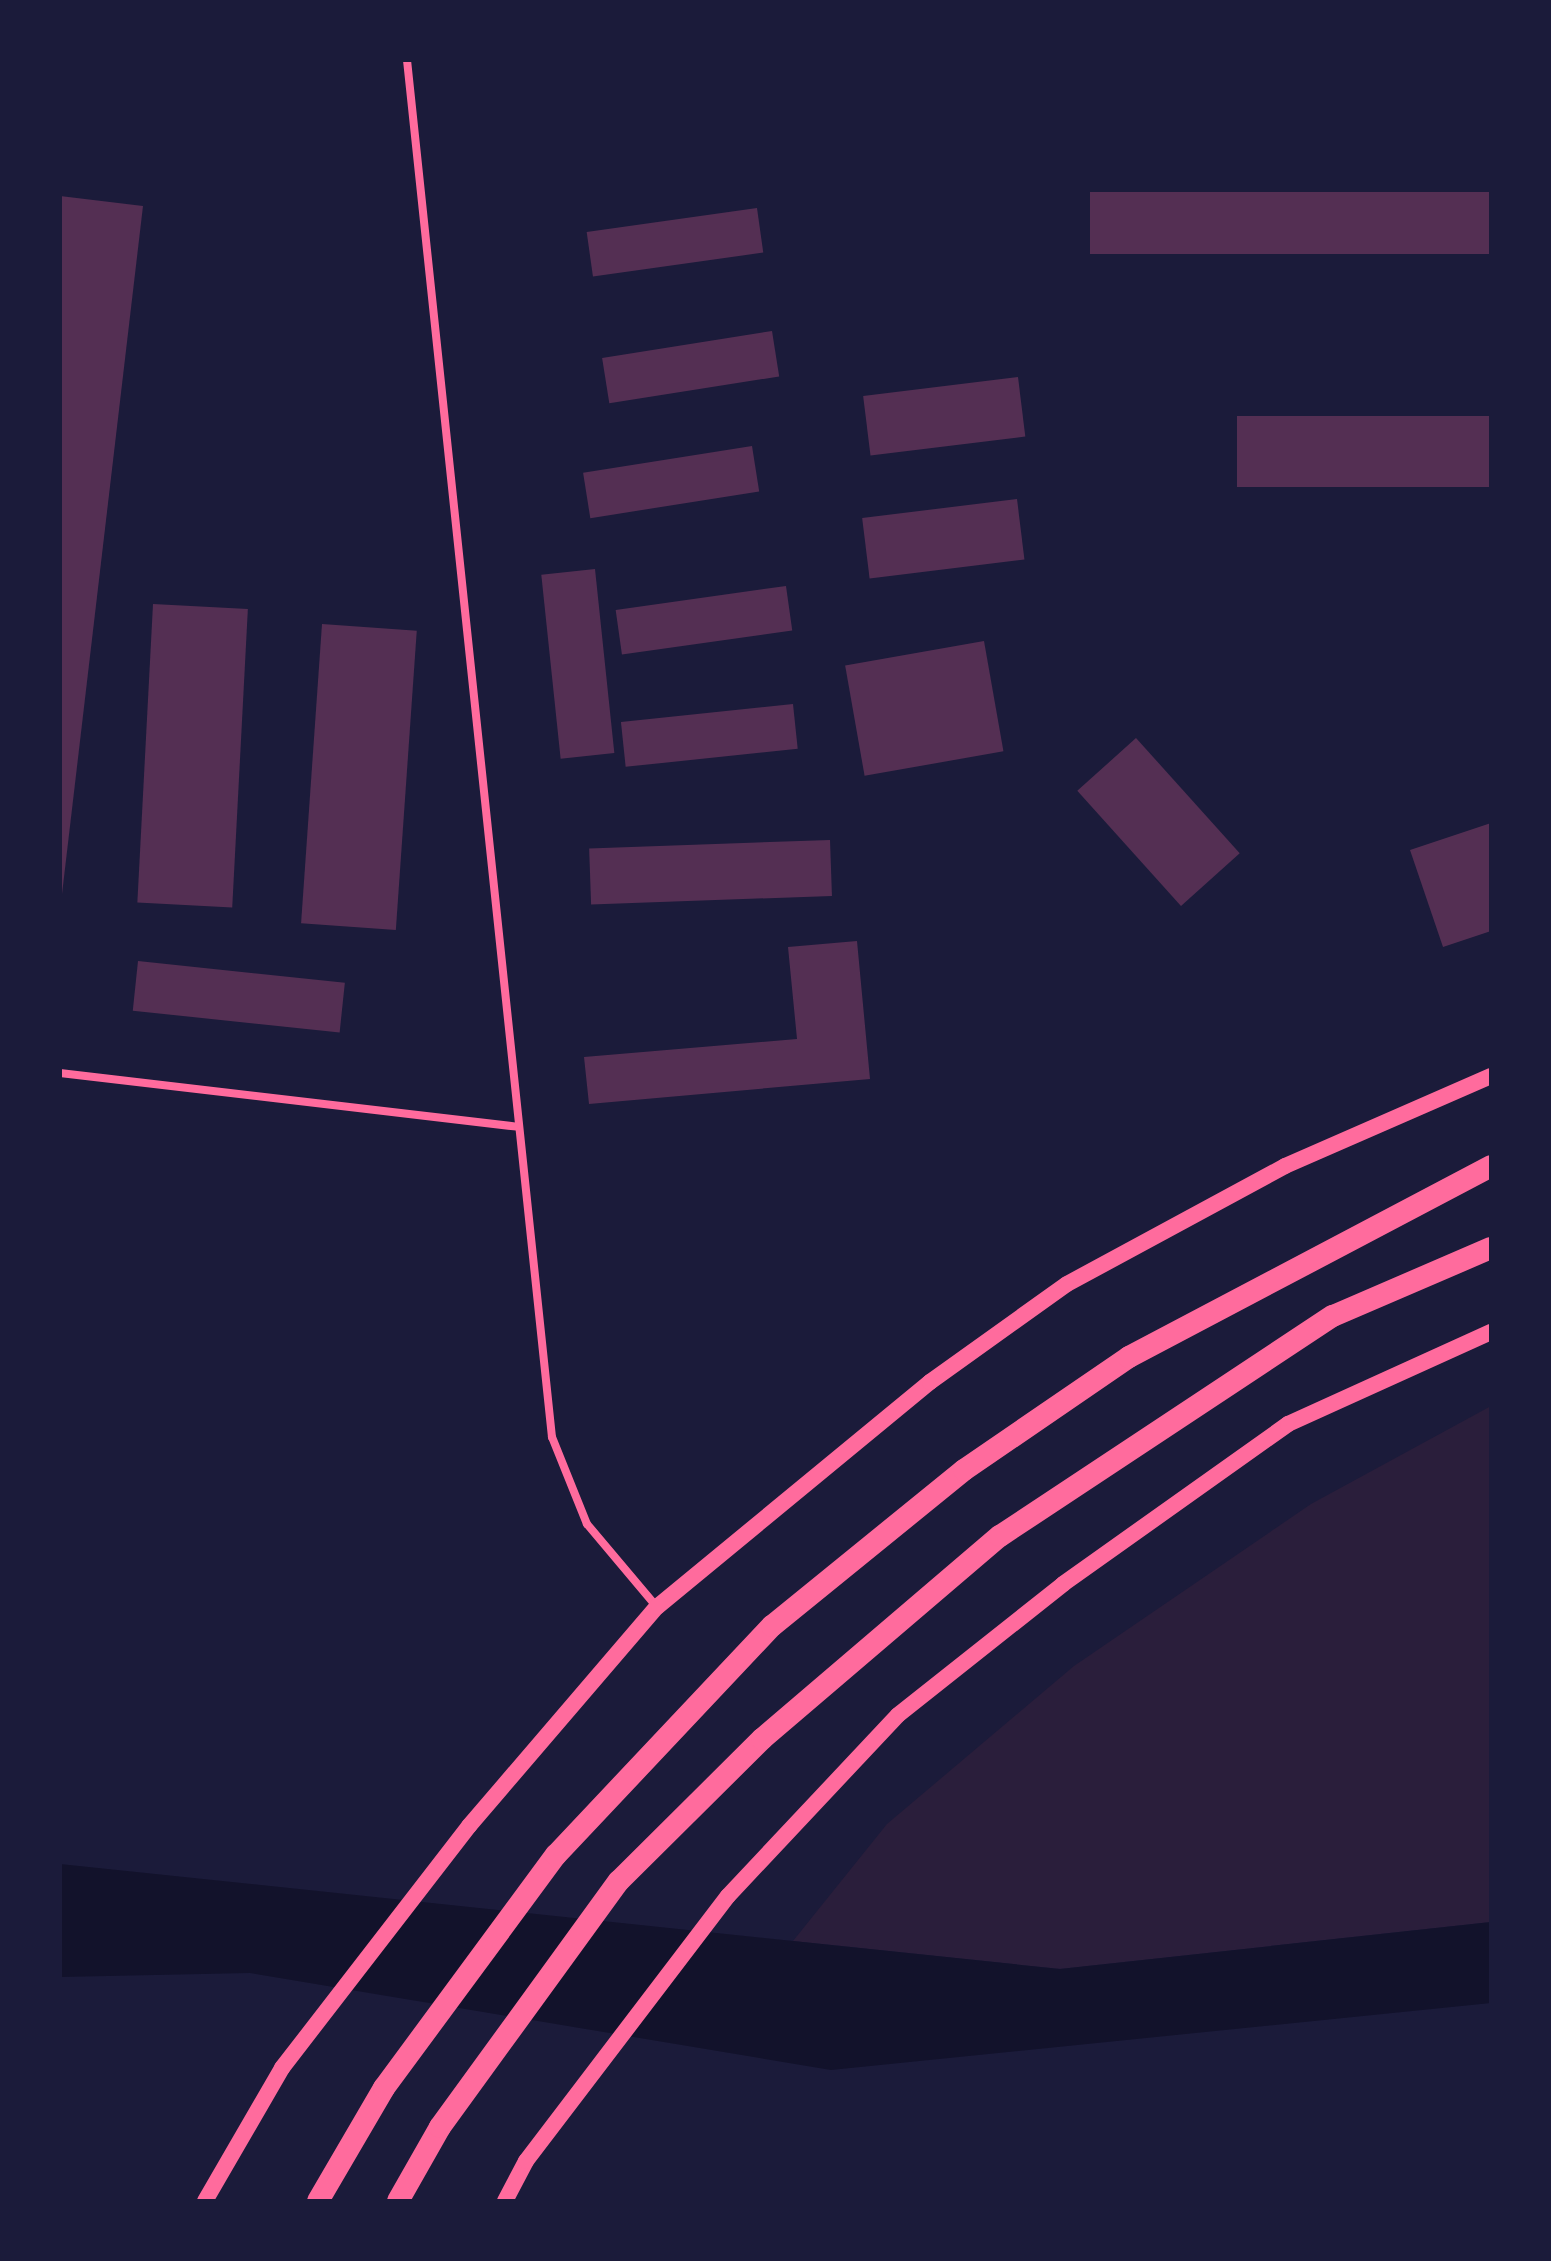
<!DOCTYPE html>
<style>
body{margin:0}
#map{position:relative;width:1551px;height:2261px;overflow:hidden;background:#1b1b3a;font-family:"Playfair Display",serif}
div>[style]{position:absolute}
.green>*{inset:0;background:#2a1e3b}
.water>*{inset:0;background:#12122b}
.building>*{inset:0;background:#542f53;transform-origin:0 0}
.minor>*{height:8px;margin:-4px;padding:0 4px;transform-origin:4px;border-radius:4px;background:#ff6b9d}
.secondary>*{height:16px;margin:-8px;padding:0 8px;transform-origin:8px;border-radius:8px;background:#ff6b9d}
.trunk>*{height:22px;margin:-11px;padding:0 11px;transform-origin:11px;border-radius:11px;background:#ff6b9d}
span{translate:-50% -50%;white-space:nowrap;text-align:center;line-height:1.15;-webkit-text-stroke:8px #1b1b3a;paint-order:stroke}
.frame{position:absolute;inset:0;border:62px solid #1b1b3a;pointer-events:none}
</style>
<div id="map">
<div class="green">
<div style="clip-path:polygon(1491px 1406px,1491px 1922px,1060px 1969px,793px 1941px,887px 1824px,1074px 1666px,1311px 1504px)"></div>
</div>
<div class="water">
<div style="clip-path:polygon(60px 1864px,1060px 1969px,1491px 1922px,1491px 2003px,831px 2070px,250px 1973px,60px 1977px)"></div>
</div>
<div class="building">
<div style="left:1491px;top:192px;width:62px;height:401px;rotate:90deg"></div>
<div style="clip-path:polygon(60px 196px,143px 206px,62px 894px,60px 894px)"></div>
<div style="left:757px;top:208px;width:45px;height:172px;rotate:82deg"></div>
<div style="left:772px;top:331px;width:46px;height:172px;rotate:81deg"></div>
<div style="left:1018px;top:377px;width:60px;height:156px;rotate:83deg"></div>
<div style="left:1491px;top:416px;width:71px;height:254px;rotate:90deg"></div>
<div style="left:752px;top:446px;width:46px;height:171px;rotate:81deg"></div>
<div style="left:1017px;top:499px;width:61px;height:156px;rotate:83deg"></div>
<div style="left:595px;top:569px;width:185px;height:54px;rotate:84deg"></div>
<div style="left:786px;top:586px;width:45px;height:172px;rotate:82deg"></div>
<div style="left:153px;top:604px;width:95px;height:299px;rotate:3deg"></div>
<div style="left:322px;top:624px;width:95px;height:300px;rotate:4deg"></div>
<div style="left:984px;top:641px;width:112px;height:141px;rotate:80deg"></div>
<div style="left:793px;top:704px;width:45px;height:173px;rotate:84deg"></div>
<div style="left:1136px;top:738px;width:155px;height:79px;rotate:48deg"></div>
<div style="clip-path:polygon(1491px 823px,1491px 931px,1443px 947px,1410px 850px)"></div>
<div style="left:830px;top:840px;width:56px;height:241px;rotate:88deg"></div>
<div style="clip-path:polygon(857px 941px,870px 1079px,589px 1104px,584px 1057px,797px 1039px,788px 947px)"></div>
<div style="left:138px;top:961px;width:208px;height:50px;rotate:6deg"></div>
</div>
<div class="minor">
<div style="left:407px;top:60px;width:1385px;rotate:83.99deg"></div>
<div style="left:552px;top:1437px;width:94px;rotate:68.1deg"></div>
<div style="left:587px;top:1524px;width:109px;rotate:49.9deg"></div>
<div style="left:60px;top:1073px;width:462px;rotate:6.7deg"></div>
</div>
<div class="secondary">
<div style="left:205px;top:2201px;width:154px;rotate:-59.9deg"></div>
<div style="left:282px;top:2068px;width:306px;rotate:-52.3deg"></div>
<div style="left:469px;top:1826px;width:289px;rotate:-49.4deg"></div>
<div style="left:657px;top:1607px;width:354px;rotate:-39.5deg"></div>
<div style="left:930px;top:1382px;width:168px;rotate:-35.6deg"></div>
<div style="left:1067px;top:1284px;width:248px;rotate:-28.4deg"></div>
<div style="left:1285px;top:1166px;width:225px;rotate:-23.6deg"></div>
<div style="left:505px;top:2201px;width:45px;rotate:-62.3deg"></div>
<div style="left:526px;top:2161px;width:333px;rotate:-52.7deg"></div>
<div style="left:728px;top:1896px;width:248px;rotate:-46.8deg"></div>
<div style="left:898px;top:1715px;width:211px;rotate:-38.4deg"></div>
<div style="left:1063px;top:1584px;width:276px;rotate:-35.4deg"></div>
<div style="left:1288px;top:1424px;width:223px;rotate:-24.4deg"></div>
</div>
<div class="trunk">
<div style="left:318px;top:2201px;width:131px;rotate:-59.7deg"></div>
<div style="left:384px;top:2088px;width:290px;rotate:-53.6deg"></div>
<div style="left:556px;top:1855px;width:315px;rotate:-46.7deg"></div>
<div style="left:772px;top:1626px;width:247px;rotate:-39.1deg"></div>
<div style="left:964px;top:1470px;width:200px;rotate:-34.4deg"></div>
<div style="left:1129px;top:1357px;width:409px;rotate:-27.8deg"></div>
<div style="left:398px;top:2201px;width:85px;rotate:-60.4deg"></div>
<div style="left:440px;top:2127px;width:304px;rotate:-54deg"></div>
<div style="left:619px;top:1881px;width:202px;rotate:-44.8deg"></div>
<div style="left:762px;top:1739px;width:313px;rotate:-40.5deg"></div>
<div style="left:1000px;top:1536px;width:399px;rotate:-33.5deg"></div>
<div style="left:1333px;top:1316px;width:172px;rotate:-23.3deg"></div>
</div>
<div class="frame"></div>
</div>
